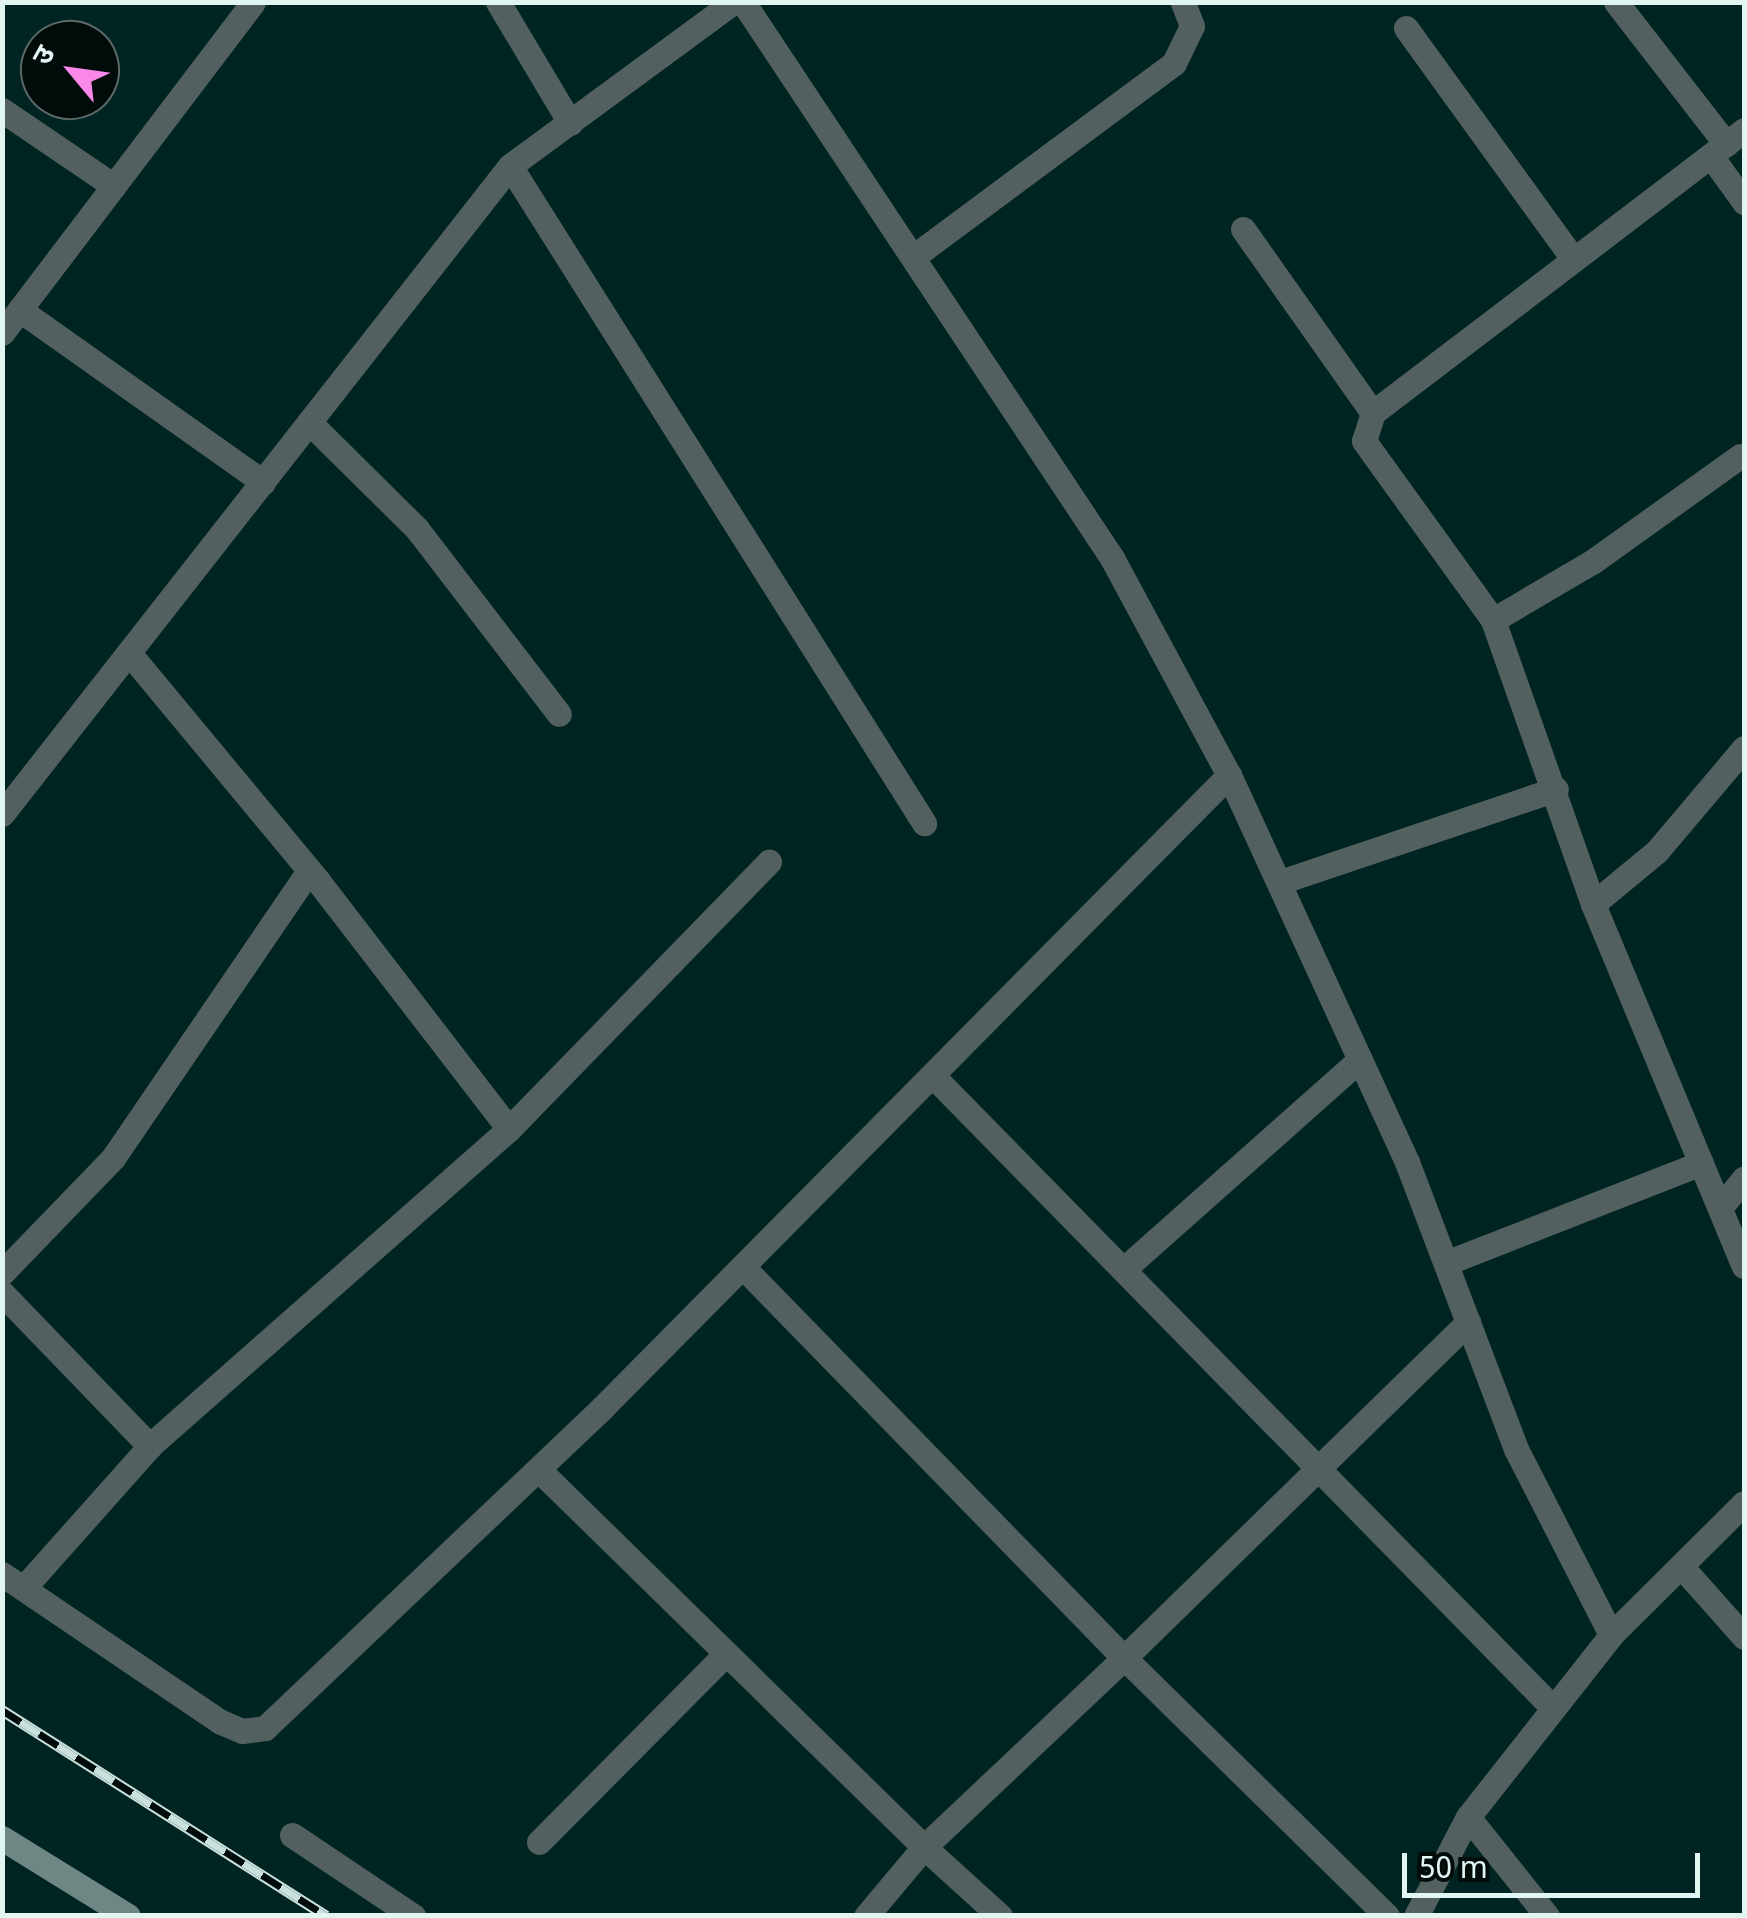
<!DOCTYPE html>
<meta charset="utf-8">
<style>
body{margin:0}
#map{position:relative;width:1747px;height:1918px;overflow:hidden;background:#002422;font-family:Georgia,"Noto Sans Devanagari",serif}
div>[style]{position:absolute}
.lane>*{height:25px;margin:-12.5px;padding:0 12.5px;transform-origin:12.5px;border-radius:12.5px;background:#52615f}
.street>*{height:25px;margin:-12.5px;padding:0 12.5px;transform-origin:12.5px;border-radius:12.5px;background:#52615f}
.secondary>*{height:25px;margin:-12.5px;padding:0 12.5px;transform-origin:12.5px;border-radius:12.5px;background:#6f8784}
.rail>*{height:11px;margin-top:-5.5px;transform-origin:0;background:repeating-linear-gradient(90deg,#010b0a 0 22px,#cae0dd 0 44px);box-sizing:border-box;border-block:2px solid #cae0dd}
span{translate:-50% -50%;white-space:nowrap;text-align:center;line-height:1.15;-webkit-text-stroke:10px #010b0a;paint-order:stroke}
.frame{position:absolute;inset:0;border:5px solid #e1f5f2;pointer-events:none}
.north{position:absolute;left:20px;top:20px;width:100px;height:100px;box-sizing:border-box;background:#010b0a;border:2px solid #5b6967;border-radius:50%;rotate:299deg;font-size:28px;font-weight:700;line-height:40px;text-align:center;color:#e1f5f2}
.north::after{content:'';display:block;margin:auto;width:35px;height:45px;background:#f988e9;clip-path:polygon(50% 0,100% 100%,50% 72%,0 100%)}
.scale{position:absolute;left:1402px;top:1853px;width:298px;height:45px;box-sizing:border-box;border:5px solid #e1f5f2;border-top:0;padding-left:12px;font-size:30px;line-height:35px;white-space:nowrap;color:#e1f5f2;-webkit-text-stroke:8px #010b0a;paint-order:stroke}
</style>
<div id="map">
<div class="lane">
<div style="left:20px;top:310px;width:298px;rotate:35.3deg"></div>
</div>
<div class="street">
<div style="left:498px;top:2px;width:141px;rotate:59.2deg"></div>
<div style="left:743px;top:2px;width:667px;rotate:56.43deg"></div>
<div style="left:1112px;top:558px;width:247px;rotate:61.7deg"></div>
<div style="left:1229px;top:775px;width:426px;rotate:65.3deg"></div>
<div style="left:1407px;top:1162px;width:307px;rotate:69.2deg"></div>
<div style="left:1516px;top:1449px;width:209px;rotate:62.9deg"></div>
<div style="left:1616px;top:2px;width:180px;rotate:52.2deg"></div>
<div style="left:1406px;top:28px;width:286px;rotate:54.1deg"></div>
<div style="left:2px;top:110px;width:135px;rotate:34.2deg"></div>
<div style="left:1744px;top:130px;width:467px;rotate:142.7deg"></div>
<div style="left:1373px;top:413px;width:29px;rotate:108deg"></div>
<div style="left:1364px;top:441px;width:221px;rotate:54.2deg"></div>
<div style="left:1493px;top:620px;width:301px;rotate:70.6deg"></div>
<div style="left:1593px;top:904px;width:392px;rotate:67.4deg"></div>
<div style="left:1711px;top:156px;width:57px;rotate:54.3deg"></div>
<div style="left:510px;top:166px;width:777px;rotate:57.78deg"></div>
<div style="left:1243px;top:229px;width:225px;rotate:54.8deg"></div>
<div style="left:913px;top:257px;width:325px;rotate:-36.6deg"></div>
<div style="left:1174px;top:63px;width:41px;rotate:-64.1deg"></div>
<div style="left:1192px;top:26px;width:26px;rotate:-111deg"></div>
<div style="left:2px;top:333px;width:415px;rotate:-52.8deg"></div>
<div style="left:309px;top:422px;width:152px;rotate:44.7deg"></div>
<div style="left:417px;top:529px;width:233px;rotate:52.5deg"></div>
<div style="left:1493px;top:620px;width:115px;rotate:-30.4deg"></div>
<div style="left:1592px;top:562px;width:182px;rotate:-35.6deg"></div>
<div style="left:129px;top:653px;width:296px;rotate:50.3deg"></div>
<div style="left:318px;top:881px;width:313px;rotate:52.4deg"></div>
<div style="left:509px;top:1129px;width:479px;rotate:138.6deg"></div>
<div style="left:2px;top:814px;width:823px;rotate:-51.91deg"></div>
<div style="left:510px;top:166px;width:277px;rotate:-36.3deg"></div>
<div style="left:1280px;top:882px;width:291px;rotate:-18.6deg"></div>
<div style="left:1593px;top:904px;width:83px;rotate:-39.6deg"></div>
<div style="left:1657px;top:851px;width:135px;rotate:-49.8deg"></div>
<div style="left:934px;top:1077px;width:884px;rotate:45.55deg"></div>
<div style="left:509px;top:1129px;width:373px;rotate:-45.8deg"></div>
<div style="left:1720px;top:1208px;width:38px;rotate:-51deg"></div>
<div style="left:1446px;top:1263px;width:274px;rotate:-21.4deg"></div>
<div style="left:743px;top:1267px;width:546px;rotate:45.74deg"></div>
<div style="left:1124px;top:1658px;width:275px;rotate:136.6deg"></div>
<div style="left:924px;top:1847px;width:103px;rotate:42.2deg"></div>
<div style="left:1125px;top:1268px;width:314px;rotate:-41.6deg"></div>
<div style="left:2px;top:1273px;width:160px;rotate:-46deg"></div>
<div style="left:113px;top:1158px;width:348px;rotate:-55.7deg"></div>
<div style="left:2px;top:1293px;width:213px;rotate:46deg"></div>
<div style="left:150px;top:1446px;width:186px;rotate:131.7deg"></div>
<div style="left:539px;top:1470px;width:539px;rotate:44.4deg"></div>
<div style="left:924px;top:1847px;width:90px;rotate:130deg"></div>
<div style="left:1681px;top:1566px;width:95px;rotate:48.4deg"></div>
<div style="left:2px;top:1574px;width:264px;rotate:34.1deg"></div>
<div style="left:221px;top:1722px;width:23px;rotate:23deg"></div>
<div style="left:242px;top:1731px;width:23px;rotate:-7deg"></div>
<div style="left:265px;top:1728px;width:465px;rotate:-43.5deg"></div>
<div style="left:602px;top:1408px;width:891px;rotate:-45.27deg"></div>
<div style="left:1468px;top:1817px;width:127px;rotate:51.4deg"></div>
<div style="left:292px;top:1835px;width:146px;rotate:33.8deg"></div>
<div style="left:539px;top:1842px;width:264px;rotate:-45.2deg"></div>
<div style="left:1387px;top:1916px;width:368px;rotate:-135.5deg"></div>
<div style="left:1124px;top:1658px;width:481px;rotate:-44.3deg"></div>
<div style="left:1416px;top:1916px;width:112px;rotate:-62.3deg"></div>
<div style="left:1468px;top:1817px;width:231px;rotate:-51.8deg"></div>
<div style="left:1611px;top:1635px;width:187px;rotate:-44.8deg"></div>
</div>
<div class="secondary">
<div style="left:2px;top:1838px;width:148px;rotate:31.8deg"></div>
</div>
<div class="rail">
<div style="left:2px;top:1710px;width:384px;rotate:32.4deg"></div>
</div>
<div class="frame"></div>
<div class="north">उ</div>
<div class="scale">50 m</div>
</div>
